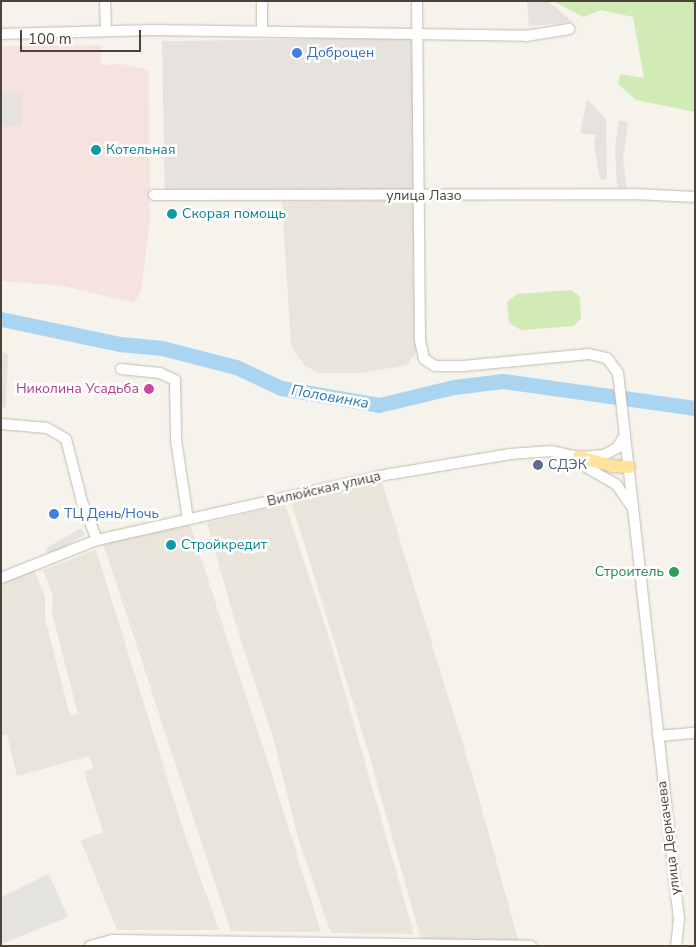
<!DOCTYPE html>
<meta charset="utf-8">
<style>
body{margin:0}
#map{position:relative;width:696px;height:947px;overflow:hidden;background:#f6f3ec;font-family:"Nunito Sans",sans-serif}
div>[style]{position:absolute}
.residential>*{inset:0;background:#eae5da}
.industrial>*{inset:0;background:#e6e2dd;transform-origin:0 0}
.medical>*{inset:0;background:#f6e3e0}
.green>*{inset:0;background:#d2eab5}
.parking>*{inset:0;background:#e5e3e0;transform-origin:0 0}
.river>*{height:15px;margin:-7.5px;padding:0 7.5px;transform-origin:7.5px;border-radius:7.5px;background:#a9d4f2}
.roads{filter:drop-shadow(0 0 1px #c2bbae) drop-shadow(0 0 1px #c2bbae)}
.minor>*{height:10px;margin:-5px;padding:0 5px;transform-origin:5px;border-radius:5px;background:#fff}
.major>*{height:12px;margin:-6px;padding:0 6px;transform-origin:6px;border-radius:6px;background:#ffe39c}
.dots>*{width:14px;height:14px;translate:-50% -50%;box-sizing:border-box;border:2px solid #fff;border-radius:50%}
span{translate:-50% -50%;white-space:nowrap;text-align:center;line-height:1.15;-webkit-text-stroke:5px #fff;paint-order:stroke}
.shop-label{font-size:14px;color:#366cbe}
.left{translate:0 -50%;text-align:left}
.culture-label{font-size:14px;color:#0d838f}
.street-label{font-size:14px;color:#4b4439}
.hotel-label{font-size:14px;color:#b23c85}
.right{translate:-100% -50%;text-align:right}
.service-label{font-size:14px;color:#4e5e75}
.leisure-label{font-size:14px;color:#27864d}
.water-label{font-size:15px;color:#2e7ab2;font-style:italic}
.frame{position:absolute;inset:0;border:2px solid #4b4439;pointer-events:none}
.scale{position:absolute;left:20px;top:30px;width:121px;height:22px;box-sizing:border-box;border:2px solid #4b4439;border-top:0;padding-left:6px;font-size:15px;line-height:18px;white-space:nowrap;color:#4b4439;-webkit-text-stroke:4px #fff;paint-order:stroke}
</style>
<div id="map">
<div class="residential">
<div style="clip-path:polygon(413px 200px,417px 340px,416px 352px,407px 365px,361px 373px,319px 373px,304px 365px,291px 345px,282px 202px)"></div>
<div style="clip-path:polygon(382px 482px,473px 777px,519px 943px,422px 943px,368px 751px,291px 501px)"></div>
<div style="clip-path:polygon(285px 504px,332px 647px,414px 934px,331px 933px,298px 838px,273px 737px,234px 618px,207px 523px)"></div>
<div style="clip-path:polygon(188px 519px,267px 759px,321px 932px,231px 931px,101px 538px)"></div>
<div style="clip-path:polygon(96px 550px,185px 835px,219px 930px,117px 930px,81px 841px,103px 832px,84px 772px,93px 768px,90px 756px,17px 776px,7px 734px,1px 736px,1px 579px,33px 566px,45px 597px,45px 619px,70px 716px,78px 714px,52px 613px,53px 596px,43px 570px)"></div>
</div>
<div class="industrial">
<div style="clip-path:polygon(527px 1px,549px 2px,573px 22px,529px 26px)"></div>
<div style="left:412px;top:37px;width:152px;height:250px;rotate:89deg"></div>
<div style="clip-path:polygon(587px 99px,606px 119px,607px 179px,600px 180px,594px 145px,596px 135px,580px 133px)"></div>
<div style="clip-path:polygon(619px 120px,628px 123px,623px 159px,627px 187px,617px 188px,615px 147px)"></div>
<div style="clip-path:polygon(1px 351px,8px 355px,6px 406px,1px 410px)"></div>
</div>
<div class="medical">
<div style="clip-path:polygon(101px 45px,101px 65px,122px 64px,149px 70px,150px 219px,141px 291px,134px 303px,64px 286px,1px 281px,1px 46px)"></div>
</div>
<div class="green">
<div style="clip-path:polygon(553px 1px,695px 1px,695px 112px,636px 100px,618px 84px,620px 74px,644px 78px,633px 17px,601px 10px,583px 17px)"></div>
<div style="clip-path:polygon(571px 290px,580px 297px,581px 318px,574px 326px,521px 330px,509px 323px,507px 302px,517px 294px)"></div>
</div>
<div class="parking">
<div style="left:1px;top:93px;width:21px;height:33px"></div>
<div style="left:81px;top:528px;width:8px;height:41px;rotate:60deg"></div>
<div style="clip-path:polygon(49px 874px,68px 917px,1px 944px,1px 897px)"></div>
</div>
<div class="river">
<div style="left:1px;top:319px;width:122px;rotate:11.9deg"></div>
<div style="left:120px;top:344px;width:42px;rotate:5.4deg"></div>
<div style="left:162px;top:348px;width:76px;rotate:14.4deg"></div>
<div style="left:236px;top:367px;width:50px;rotate:25deg"></div>
<div style="left:281px;top:388px;width:99px;rotate:9.8deg"></div>
<div style="left:379px;top:405px;width:77px;rotate:-13.5deg"></div>
<div style="left:454px;top:387px;width:49px;rotate:-7deg"></div>
<div style="left:503px;top:381px;width:194px;rotate:8deg"></div>
</div>
<div class="roads">
<div class="minor">
<div style="left:105px;top:1px;width:30px;rotate:88deg"></div>
<div style="left:262px;top:1px;width:30px;rotate:90deg"></div>
<div style="left:417px;top:1px;width:339px;rotate:89.5deg"></div>
<div style="left:420px;top:340px;width:19px;rotate:78deg"></div>
<div style="left:424px;top:359px;width:13px;rotate:32deg"></div>
<div style="left:435px;top:366px;width:28px"></div>
<div style="left:463px;top:366px;width:127px;rotate:-5.4deg"></div>
<div style="left:589px;top:354px;width:18px;rotate:13deg"></div>
<div style="left:607px;top:358px;width:19px;rotate:54deg"></div>
<div style="left:618px;top:373px;width:549px;rotate:83.63deg"></div>
<div style="left:679px;top:919px;width:27px;rotate:96deg"></div>
<div style="left:1px;top:34px;width:153px;rotate:-1.5deg"></div>
<div style="left:154px;top:30px;width:372px;rotate:0.9deg"></div>
<div style="left:526px;top:36px;width:44px;rotate:-9.2deg"></div>
<div style="left:154px;top:195px;width:479px;rotate:-0.1deg"></div>
<div style="left:633px;top:194px;width:62px;rotate:2.8deg"></div>
<div style="left:121px;top:369px;width:39px;rotate:6deg"></div>
<div style="left:160px;top:373px;width:17px;rotate:25deg"></div>
<div style="left:175px;top:380px;width:60px;rotate:89deg"></div>
<div style="left:176px;top:440px;width:80px;rotate:81.4deg"></div>
<div style="left:1px;top:424px;width:46px;rotate:5deg"></div>
<div style="left:47px;top:428px;width:22px;rotate:30deg"></div>
<div style="left:66px;top:439px;width:65px;rotate:75.7deg"></div>
<div style="left:82px;top:502px;width:41px;rotate:68.5deg"></div>
<div style="left:580px;top:457px;width:24px;rotate:-5deg"></div>
<div style="left:604px;top:455px;width:15px;rotate:-28deg"></div>
<div style="left:617px;top:448px;width:15px;rotate:-58deg"></div>
<div style="left:1px;top:578px;width:103px;rotate:-21.6deg"></div>
<div style="left:97px;top:540px;width:301px;rotate:-12.7deg"></div>
<div style="left:391px;top:474px;width:121px;rotate:-9.5deg"></div>
<div style="left:510px;top:454px;width:42px;rotate:-4.1deg"></div>
<div style="left:552px;top:451px;width:28px;rotate:13deg"></div>
<div style="left:579px;top:457px;width:12px;rotate:55deg"></div>
<div style="left:586px;top:467px;width:34px;rotate:30deg"></div>
<div style="left:616px;top:484px;width:28px;rotate:55deg"></div>
<div style="left:658px;top:736px;width:37px;rotate:-5deg"></div>
<div style="left:90px;top:946px;width:23px;rotate:-15deg"></div>
<div style="left:112px;top:940px;width:419px;rotate:0.8deg"></div>
</div>
<div class="major">
<div style="left:579px;top:457px;width:34px;rotate:15deg"></div>
<div style="left:612px;top:466px;width:17px;rotate:3deg"></div>
</div>
</div>
<div class="dots">
<div style="left:297px;top:53px;background:#3f7fe0"></div>
<div style="left:96px;top:150px;background:#0f9aa8"></div>
<div style="left:172px;top:214px;background:#0f9aa8"></div>
<div style="left:149px;top:389px;background:#d1479c"></div>
<div style="left:538px;top:465px;background:#5c6f8a"></div>
<div style="left:54px;top:514px;background:#3f7fe0"></div>
<div style="left:171px;top:545px;background:#0f9aa8"></div>
<div style="left:674px;top:572px;background:#2e9e5b"></div>
</div>
<div class="shop-label">
<span class="left" style="left:307px;top:53px">Доброцен</span>
<span class="left" style="left:64px;top:514px">ТЦ День/Ночь</span>
</div>
<div class="culture-label">
<span class="left" style="left:106px;top:150px">Котельная</span>
<span class="left" style="left:182px;top:214px">Скорая помощь</span>
<span class="left" style="left:181px;top:545px">Стройкредит</span>
</div>
<div class="street-label">
<span style="left:424px;top:196px">улица Лазо</span>
<span style="left:324px;top:489px;rotate:-13deg">Вилюйская улица</span>
<span style="left:669px;top:838px;rotate:-97deg">улица Деркачева</span>
</div>
<div class="hotel-label">
<span class="right" style="left:139px;top:389px">Николина Усадьба</span>
</div>
<div class="service-label">
<span class="left" style="left:548px;top:465px">СДЭК</span>
</div>
<div class="leisure-label">
<span class="right" style="left:664px;top:572px">Строитель</span>
</div>
<div class="water-label">
<span style="left:330px;top:397px;rotate:10deg">Половинка</span>
</div>
<div class="frame"></div>
<div class="scale">100 m</div>
</div>
